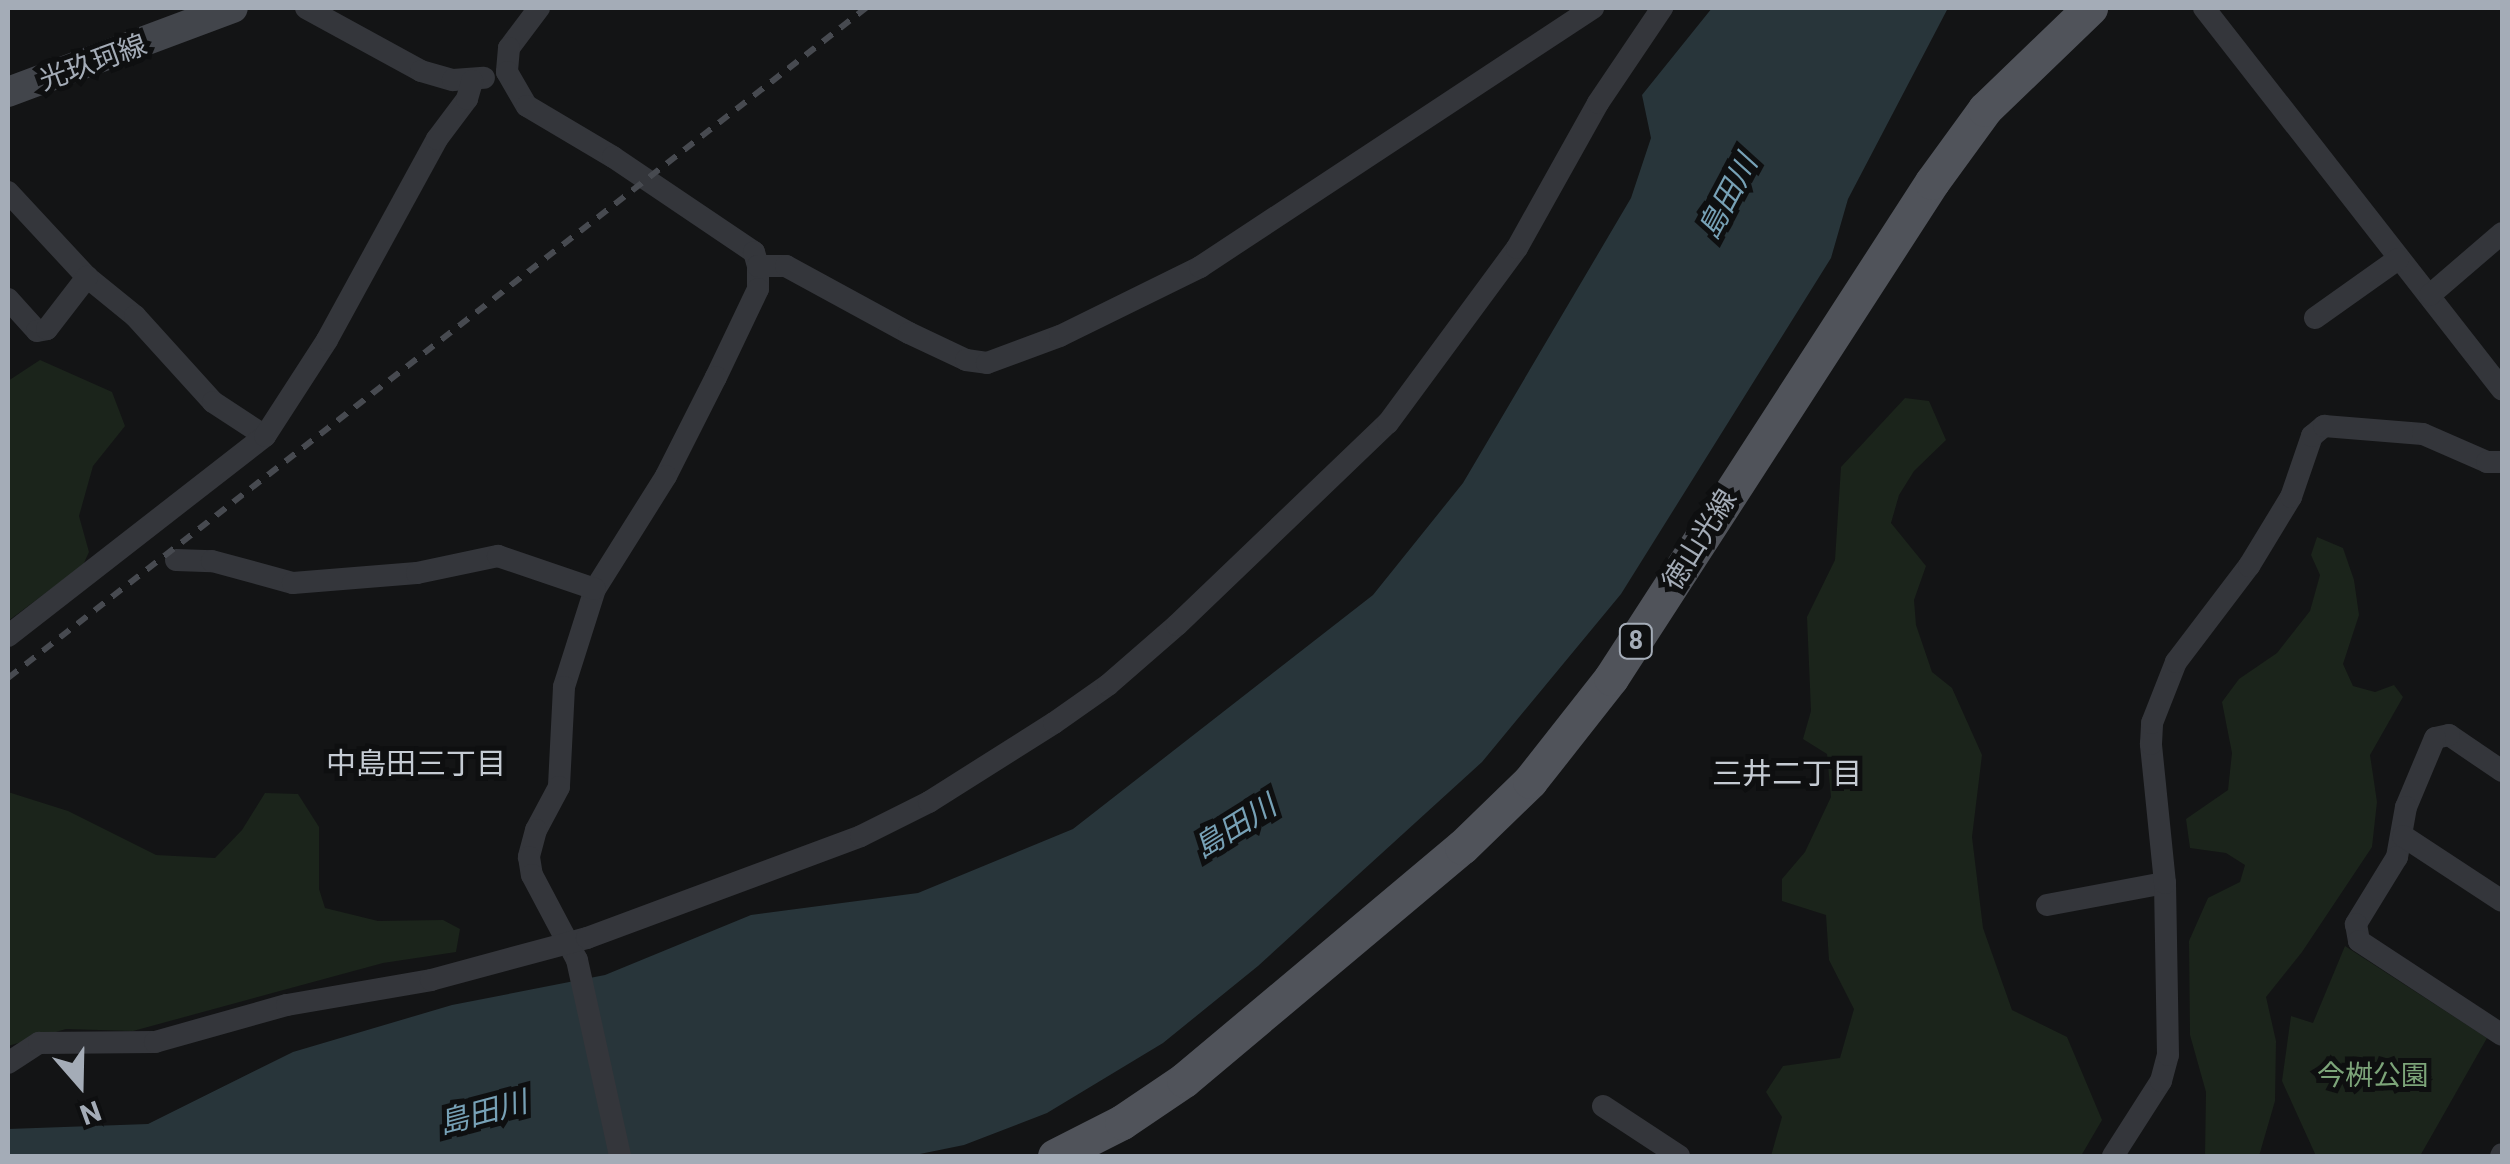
<!DOCTYPE html>
<meta charset="utf-8">
<style>
body{margin:0}
#map{position:relative;width:2510px;height:1164px;overflow:hidden;background:#131415;font-family:Roboto,"Noto Sans JP",sans-serif}
div>[style]{position:absolute}
.green>*{inset:0;background:#1b241b}
.water>*{inset:0;background:#28353a}
.minor>*{height:22px;margin:-11px;padding:0 11px;transform-origin:11px;border-radius:11px;background:#34363b}
.secondary>*{height:30px;margin:-15px;padding:0 15px;transform-origin:15px;border-radius:15px;background:#42454b}
.primary>*{height:35px;margin:-17.5px;padding:0 17.5px;transform-origin:17.5px;border-radius:17.5px;background:#50535a}
.rail>*{height:6px;margin-top:-3px;transform-origin:0;background:repeating-linear-gradient(90deg,#474a50 0 12px,transparent 0 22px)}
span{translate:-50% -50%;white-space:nowrap;text-align:center;line-height:1.15;-webkit-text-stroke:10px #0e0f10;paint-order:stroke}
.shield-label span{padding:2px 8px;background:#0e0f10;border:2px solid;border-radius:8px;-webkit-text-stroke-width:0}
.shield-label{font-size:25px;color:#a4acb7;font-weight:700}
.street-label{font-size:28px;color:#a4acb7}
.park-label{font-size:28px;color:#7ca479}
.water-label{font-size:30px;color:#77a1b6;font-style:italic}
.neighbourhood-label{font-size:30px;color:#c5cbd3}
.frame{position:absolute;inset:0;border:10px solid #a4acb7;pointer-events:none}
.north{position:absolute;left:30px;top:1034px;width:100px;height:100px;-webkit-text-stroke:8px #0e0f10;paint-order:stroke;rotate:160deg;font-size:28px;font-weight:700;line-height:40px;text-align:center;color:#a4acb7}
.north::after{content:'';display:block;margin:auto;width:35px;height:45px;background:#a4acb7;clip-path:polygon(50% 0,100% 100%,50% 72%,0 100%)}
</style>
<div id="map">
<div class="green">
<div style="clip-path:polygon(40px 360px,112px 392px,125px 426px,93px 466px,79px 516px,89px 552px,83px 565px,8px 621px,8px 381px)"></div>
<div style="clip-path:polygon(1905px 398px,1929px 401px,1946px 440px,1914px 471px,1899px 495px,1891px 523px,1926px 566px,1914px 600px,1916px 625px,1932px 672px,1952px 688px,1982px 755px,1972px 837px,1983px 928px,2012px 1010px,2067px 1037px,2102px 1120px,2081px 1156px,1771px 1156px,1782px 1117px,1766px 1092px,1783px 1066px,1840px 1058px,1854px 1009px,1829px 960px,1826px 915px,1782px 901px,1782px 879px,1805px 852px,1831px 797px,1827px 754px,1803px 739px,1811px 711px,1807px 617px,1835px 560px,1841px 467px)"></div>
<div style="clip-path:polygon(2317px 537px,2343px 548px,2354px 580px,2359px 615px,2343px 664px,2353px 686px,2375px 692px,2394px 685px,2403px 697px,2370px 755px,2377px 802px,2372px 847px,2302px 952px,2266px 997px,2276px 1041px,2275px 1101px,2259px 1156px,2205px 1156px,2206px 1092px,2190px 1035px,2189px 941px,2208px 898px,2240px 882px,2245px 865px,2226px 853px,2190px 848px,2186px 819px,2228px 790px,2232px 753px,2222px 702px,2239px 679px,2277px 653px,2310px 611px,2320px 575px,2311px 555px)"></div>
<div style="clip-path:polygon(8px 792px,68px 811px,156px 855px,215px 858px,242px 830px,265px 793px,298px 794px,319px 827px,319px 889px,325px 908px,378px 921px,443px 920px,460px 929px,456px 952px,383px 963px,133px 1031px,66px 1029px,8px 1046px)"></div>
<div style="clip-path:polygon(2345px 946px,2487px 1038px,2420px 1156px,2316px 1156px,2282px 1081px,2291px 1016px,2313px 1023px)"></div>
</div>
<div class="water">
<div style="clip-path:polygon(1712px 8px,1948px 8px,1848px 199px,1831px 258px,1621px 594px,1482px 762px,1258px 966px,1163px 1043px,1047px 1113px,964px 1145px,910px 1156px,8px 1156px,8px 1129px,148px 1124px,293px 1052px,452px 1005px,605px 975px,751px 915px,918px 893px,1073px 829px,1373px 595px,1463px 483px,1631px 198px,1651px 138px,1642px 95px)"></div>
</div>
<div class="minor">
<div style="left:306px;top:8px;width:131px;rotate:28.7deg"></div>
<div style="left:421px;top:71px;width:33px;rotate:16deg"></div>
<div style="left:453px;top:80px;width:31px;rotate:-4deg"></div>
<div style="left:539px;top:8px;width:50px;rotate:126.9deg"></div>
<div style="left:509px;top:48px;width:24px;rotate:95deg"></div>
<div style="left:507px;top:72px;width:39px;rotate:60deg"></div>
<div style="left:527px;top:106px;width:100px;rotate:30.7deg"></div>
<div style="left:613px;top:157px;width:170px;rotate:34deg"></div>
<div style="left:754px;top:252px;width:15px;rotate:74deg"></div>
<div style="left:758px;top:266px;width:23px;rotate:90deg"></div>
<div style="left:758px;top:289px;width:98px;rotate:115.5deg"></div>
<div style="left:716px;top:377px;width:111px;rotate:116.8deg"></div>
<div style="left:666px;top:476px;width:133px;rotate:122.1deg"></div>
<div style="left:595px;top:589px;width:103px;rotate:107.6deg"></div>
<div style="left:564px;top:687px;width:100px;rotate:92.9deg"></div>
<div style="left:559px;top:787px;width:49px;rotate:118.1deg"></div>
<div style="left:536px;top:830px;width:28px;rotate:105deg"></div>
<div style="left:529px;top:857px;width:18px;rotate:81deg"></div>
<div style="left:532px;top:875px;width:96px;rotate:62.1deg"></div>
<div style="left:577px;top:960px;width:201px;rotate:77.6deg"></div>
<div style="left:2204px;top:8px;width:484px;rotate:52deg"></div>
<div style="left:8px;top:192px;width:116px;rotate:47.1deg"></div>
<div style="left:87px;top:277px;width:62px;rotate:39.1deg"></div>
<div style="left:135px;top:316px;width:116px;rotate:47.8deg"></div>
<div style="left:213px;top:402px;width:62px;rotate:33.2deg"></div>
<div style="left:758px;top:266px;width:28px"></div>
<div style="left:786px;top:266px;width:140px;rotate:28.6deg"></div>
<div style="left:909px;top:333px;width:63px;rotate:25.3deg"></div>
<div style="left:966px;top:360px;width:21px;rotate:8deg"></div>
<div style="left:987px;top:363px;width:78px;rotate:-20.3deg"></div>
<div style="left:1060px;top:336px;width:156px;rotate:-26.2deg"></div>
<div style="left:1200px;top:267px;width:471px;rotate:-33.4deg"></div>
<div style="left:2430px;top:295px;width:95px;rotate:-40.7deg"></div>
<div style="left:8px;top:299px;width:43px;rotate:47.8deg"></div>
<div style="left:37px;top:331px;width:10px;rotate:-11deg"></div>
<div style="left:47px;top:329px;width:66px;rotate:-52.4deg"></div>
<div style="left:2315px;top:318px;width:102px;rotate:-35.4deg"></div>
<div style="left:176px;top:560px;width:36px;rotate:2deg"></div>
<div style="left:212px;top:561px;width:84px;rotate:15.2deg"></div>
<div style="left:293px;top:583px;width:124px;rotate:-4.6deg"></div>
<div style="left:417px;top:573px;width:83px;rotate:-11.9deg"></div>
<div style="left:498px;top:556px;width:102px;rotate:18.8deg"></div>
<div style="left:8px;top:636px;width:326px;rotate:-37.9deg"></div>
<div style="left:265px;top:436px;width:114px;rotate:-57.1deg"></div>
<div style="left:327px;top:340px;width:229px;rotate:-61.3deg"></div>
<div style="left:437px;top:139px;width:50px;rotate:-53.1deg"></div>
<div style="left:467px;top:99px;width:19px;rotate:-74deg"></div>
<div style="left:2502px;top:771px;width:64px;rotate:-145.8deg"></div>
<div style="left:2449px;top:735px;width:14px;rotate:168deg"></div>
<div style="left:2435px;top:738px;width:75px;rotate:112.8deg"></div>
<div style="left:2406px;top:807px;width:51px;rotate:100.2deg"></div>
<div style="left:2397px;top:857px;width:79px;rotate:121.5deg"></div>
<div style="left:2356px;top:924px;width:17px;rotate:80deg"></div>
<div style="left:2359px;top:941px;width:171px;rotate:33.3deg"></div>
<div style="left:2403px;top:836px;width:118px;rotate:33.3deg"></div>
<div style="left:2047px;top:905px;width:120px;rotate:-10.6deg"></div>
<div style="left:8px;top:1063px;width:37px;rotate:-33deg"></div>
<div style="left:39px;top:1043px;width:116px;rotate:-0.5deg"></div>
<div style="left:155px;top:1042px;width:137px;rotate:-15.7deg"></div>
<div style="left:287px;top:1005px;width:146px;rotate:-9.8deg"></div>
<div style="left:431px;top:980px;width:162px;rotate:-15.1deg"></div>
<div style="left:587px;top:938px;width:292px;rotate:-20.4deg"></div>
<div style="left:861px;top:836px;width:76px;rotate:-26.6deg"></div>
<div style="left:929px;top:802px;width:148px;rotate:-32.3deg"></div>
<div style="left:1054px;top:723px;width:66px;rotate:-35.1deg"></div>
<div style="left:1108px;top:685px;width:91px;rotate:-41deg"></div>
<div style="left:1177px;top:625px;width:292px;rotate:-43.8deg"></div>
<div style="left:1388px;top:423px;width:217px;rotate:-53.6deg"></div>
<div style="left:1517px;top:248px;width:166px;rotate:-60.8deg"></div>
<div style="left:1598px;top:103px;width:115px;rotate:-56deg"></div>
<div style="left:1603px;top:1106px;width:91px;rotate:33.3deg"></div>
<div style="left:2113px;top:1156px;width:89px;rotate:-57.4deg"></div>
<div style="left:2161px;top:1081px;width:27px;rotate:-75deg"></div>
<div style="left:2168px;top:1055px;width:172px;rotate:-91deg"></div>
<div style="left:2165px;top:883px;width:140px;rotate:-95.8deg"></div>
<div style="left:2151px;top:744px;width:21px;rotate:-87deg"></div>
<div style="left:2152px;top:723px;width:66px;rotate:-68.5deg"></div>
<div style="left:2176px;top:662px;width:121px;rotate:-52.8deg"></div>
<div style="left:2249px;top:566px;width:81px;rotate:-58.7deg"></div>
<div style="left:2291px;top:497px;width:65px;rotate:-71deg"></div>
<div style="left:2312px;top:436px;width:16px;rotate:-40deg"></div>
<div style="left:2324px;top:426px;width:99px;rotate:4.6deg"></div>
<div style="left:2423px;top:434px;width:70px;rotate:23.6deg"></div>
<div style="left:2487px;top:462px;width:15px"></div>
<div style="left:2501px;top:1156px;width:2px;rotate:-63deg"></div>
</div>
<div class="secondary">
<div style="left:8px;top:92px;width:240px;rotate:-20.5deg"></div>
</div>
<div class="primary">
<div style="left:1055px;top:1156px;width:75px;rotate:-26.9deg"></div>
<div style="left:1122px;top:1122px;width:75px;rotate:-34.1deg"></div>
<div style="left:1184px;top:1080px;width:363px;rotate:-40deg"></div>
<div style="left:1462px;top:847px;width:95px;rotate:-44.1deg"></div>
<div style="left:1530px;top:781px;width:131px;rotate:-51.8deg"></div>
<div style="left:1611px;top:678px;width:591px;rotate:-57.09deg"></div>
<div style="left:1932px;top:182px;width:90px;rotate:-54deg"></div>
<div style="left:1985px;top:109px;width:146px;rotate:-43.9deg"></div>
</div>
<div class="rail">
<div style="left:8px;top:678px;width:1089px;rotate:-37.99deg"></div>
</div>
<div class="shield-label">
<span style="left:1636px;top:641px">8</span>
</div>
<div class="street-label">
<span style="left:93px;top:63px;rotate:-20deg">光玖珂線</span>
<span style="left:1700px;top:540px;rotate:-58deg">徳山光線</span>
</div>
<div class="park-label">
<span style="left:2373px;top:1076px">今桝公園</span>
</div>
<div class="water-label">
<span style="left:1728px;top:197px;rotate:-62deg">島田川</span>
<span style="left:1235px;top:827px;rotate:-32deg">島田川</span>
<span style="left:483px;top:1113px;rotate:-15deg">島田川</span>
</div>
<div class="neighbourhood-label">
<span style="left:416px;top:764px">中島田三丁目</span>
<span style="left:1787px;top:774px">三井二丁目</span>
</div>
<div class="frame"></div>
<div class="north">N</div>
</div>
